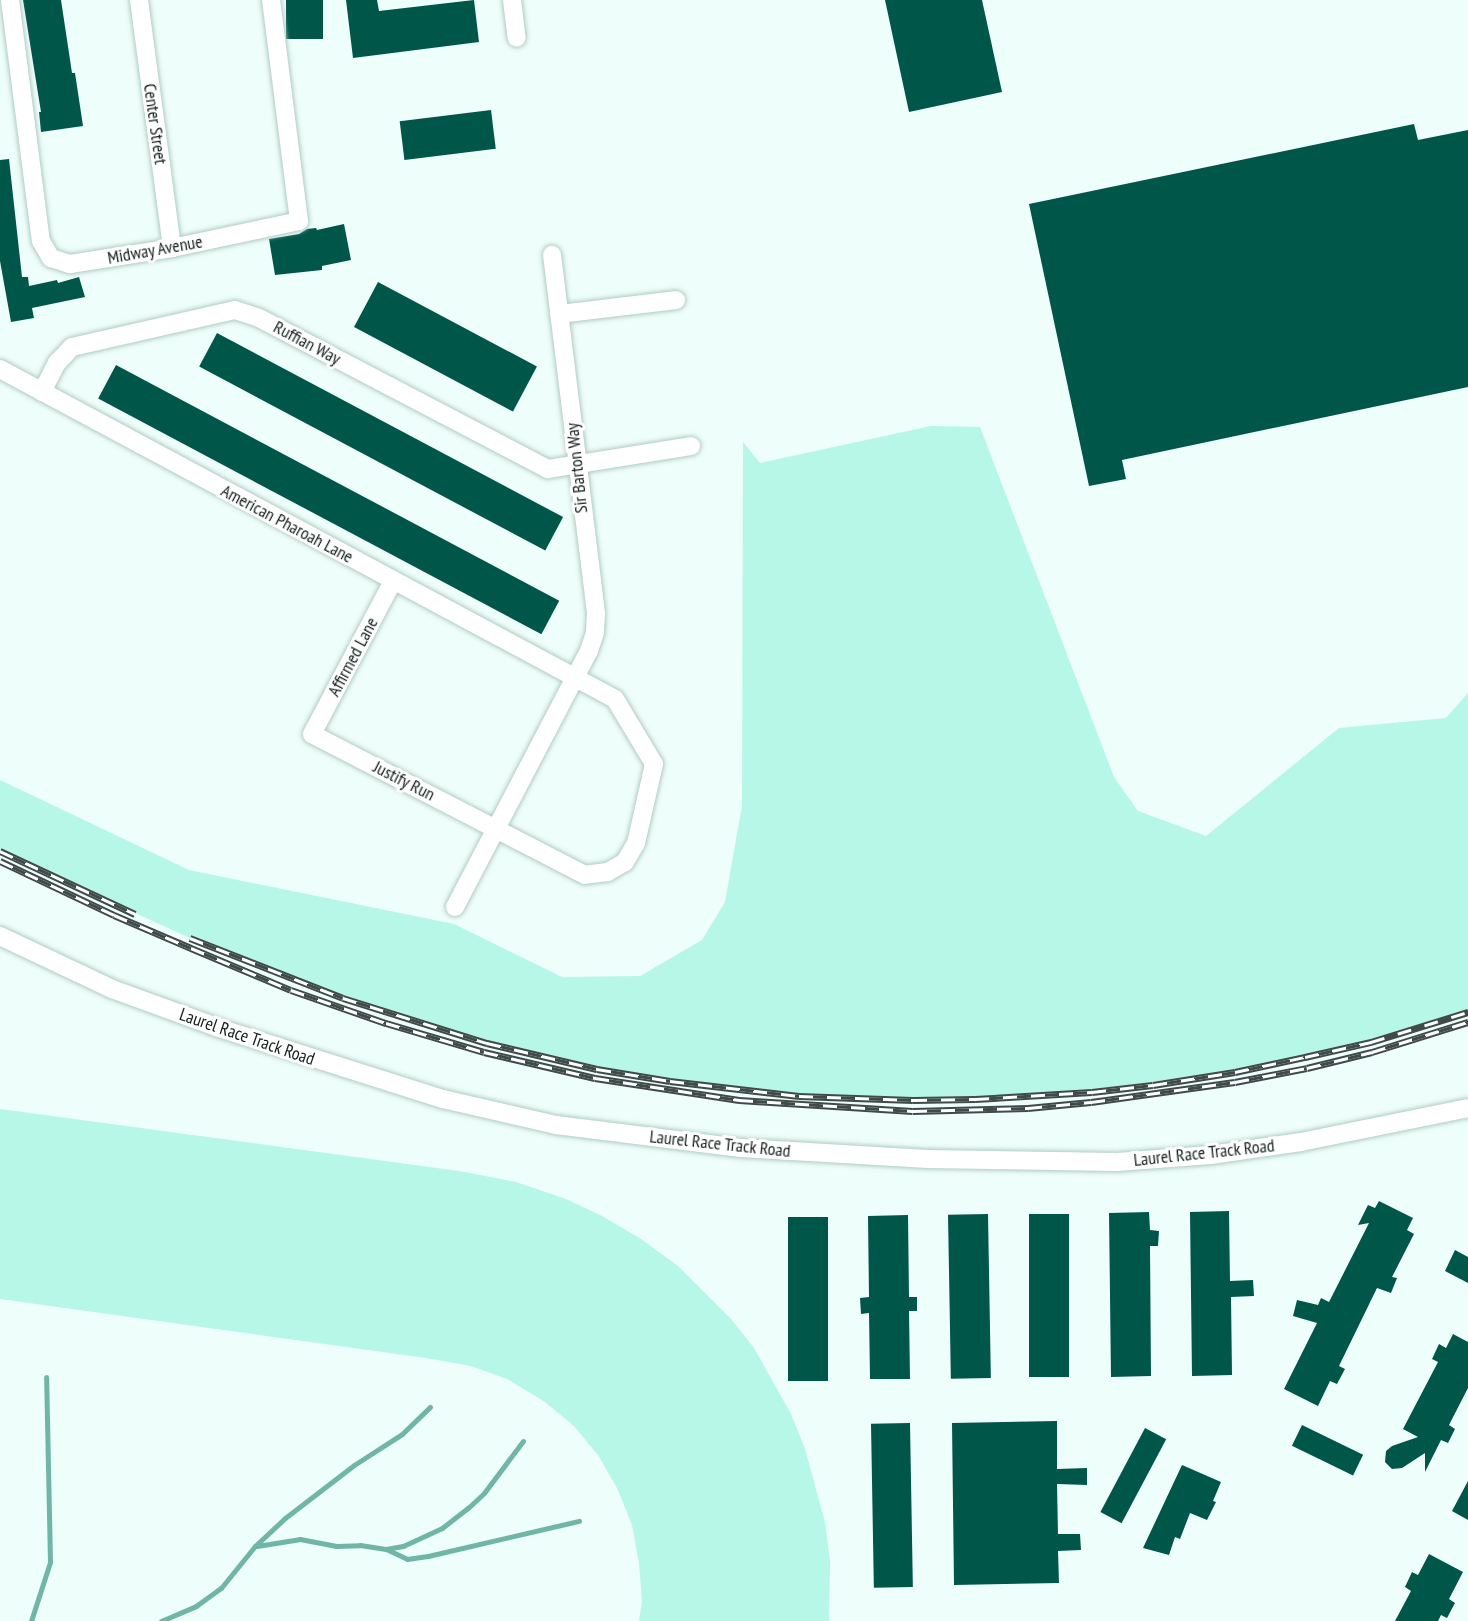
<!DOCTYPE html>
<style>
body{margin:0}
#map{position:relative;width:1468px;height:1621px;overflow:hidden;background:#eefefa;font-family:"PT Sans Narrow",sans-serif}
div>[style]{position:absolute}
.green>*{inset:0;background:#b7f7e7}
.stream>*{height:5px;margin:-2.5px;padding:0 2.5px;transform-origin:2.5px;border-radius:2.5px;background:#70b6a6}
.building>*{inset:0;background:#005649;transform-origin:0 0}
.roads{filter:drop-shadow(0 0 2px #b1cbc4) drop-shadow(0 0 2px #b1cbc4)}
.street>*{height:18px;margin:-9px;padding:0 9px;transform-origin:9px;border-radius:9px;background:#fff}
.rail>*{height:7px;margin-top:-3.5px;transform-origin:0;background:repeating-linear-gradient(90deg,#fff 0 14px,#404b49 0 28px);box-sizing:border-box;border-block:2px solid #404b49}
span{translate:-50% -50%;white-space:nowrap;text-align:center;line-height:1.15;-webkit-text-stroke:6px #fff;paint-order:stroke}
.street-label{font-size:18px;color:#16201e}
</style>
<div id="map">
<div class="green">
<div style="clip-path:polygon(931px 426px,980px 427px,1114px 777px,1138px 811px,1206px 836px,1339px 728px,1446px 718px,1468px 693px,1468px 1011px,1371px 1042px,1235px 1072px,1028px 1097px,856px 1099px,742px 1090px,597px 1069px,487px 1043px,389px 1014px,295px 981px,194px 940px,0 851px,0 780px,189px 870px,454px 924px,562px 977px,640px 976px,702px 940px,725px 902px,742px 806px,743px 442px,760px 463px)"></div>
<div style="clip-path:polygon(0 1109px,459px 1171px,516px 1182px,566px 1199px,602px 1216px,641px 1239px,678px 1266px,731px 1319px,754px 1348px,791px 1414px,805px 1449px,825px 1522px,830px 1561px,829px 1621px,639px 1621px,642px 1601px,639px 1563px,632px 1525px,617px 1488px,598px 1455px,574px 1426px,545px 1402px,507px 1379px,471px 1366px,426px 1358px,0 1299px)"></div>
</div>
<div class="stream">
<div style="left:257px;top:1546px;width:44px;rotate:-9.2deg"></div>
<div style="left:300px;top:1539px;width:37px;rotate:11deg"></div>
<div style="left:336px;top:1546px;width:24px;rotate:-2deg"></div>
<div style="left:360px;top:1545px;width:26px;rotate:9deg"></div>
<div style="left:386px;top:1549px;width:17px;rotate:-10deg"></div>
<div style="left:403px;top:1546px;width:43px;rotate:-24.8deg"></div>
<div style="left:442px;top:1528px;width:33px;rotate:-38deg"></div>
<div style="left:468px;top:1508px;width:22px;rotate:-43deg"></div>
<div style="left:484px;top:1493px;width:65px;rotate:-53.1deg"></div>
<div style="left:386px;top:1549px;width:23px;rotate:25deg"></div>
<div style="left:407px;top:1559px;width:21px;rotate:-8deg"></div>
<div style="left:428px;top:1556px;width:155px;rotate:-13.1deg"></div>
<div style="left:31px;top:1621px;width:62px;rotate:-72.1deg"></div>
<div style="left:50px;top:1562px;width:185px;rotate:-91.2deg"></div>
<div style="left:161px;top:1621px;width:38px;rotate:-23deg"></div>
<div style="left:196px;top:1606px;width:31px;rotate:-36deg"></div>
<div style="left:221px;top:1588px;width:54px;rotate:-51deg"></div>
<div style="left:255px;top:1546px;width:41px;rotate:-43deg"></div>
<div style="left:285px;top:1518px;width:87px;rotate:-37.5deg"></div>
<div style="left:354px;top:1465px;width:57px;rotate:-32.9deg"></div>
<div style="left:402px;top:1434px;width:39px;rotate:-44deg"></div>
</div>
<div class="building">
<div style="clip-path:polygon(23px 0,61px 0,72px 73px,75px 73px,83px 126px,41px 132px,39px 112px,41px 112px)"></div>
<div style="left:286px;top:0;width:37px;height:39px"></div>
<div style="clip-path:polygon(346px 0,377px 0,379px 11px,474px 0,479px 42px,353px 58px)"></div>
<div style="clip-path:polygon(885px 0,982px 0,1002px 92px,909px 112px)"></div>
<div style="left:491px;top:110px;width:39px;height:92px;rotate:83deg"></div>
<div style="clip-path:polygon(1414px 124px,1418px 140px,1468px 130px,1468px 387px,1122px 460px,1126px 479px,1089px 486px,1029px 204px)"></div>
<div style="clip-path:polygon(9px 159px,22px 277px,28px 277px,29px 286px,57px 280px,58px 283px,79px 277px,85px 297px,32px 308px,34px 318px,11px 322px,0 261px,0 160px)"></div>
<div style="clip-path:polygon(344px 224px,351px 260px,322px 266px,322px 270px,275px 275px,269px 239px,299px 234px,307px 229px,316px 228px,317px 230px)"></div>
<div style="left:378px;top:282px;width:180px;height:51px;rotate:28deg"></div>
<div style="left:217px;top:333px;width:392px;height:38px;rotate:28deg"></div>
<div style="left:116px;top:365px;width:502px;height:38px;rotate:28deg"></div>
<div style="clip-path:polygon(1379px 1201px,1413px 1218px,1407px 1230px,1414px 1234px,1392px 1277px,1397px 1278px,1391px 1293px,1377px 1288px,1339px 1366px,1345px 1369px,1337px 1384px,1330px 1381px,1318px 1406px,1284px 1389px,1317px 1323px,1293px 1316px,1297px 1300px,1318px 1305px,1321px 1298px,1329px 1302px,1369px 1223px,1358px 1225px,1368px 1205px,1375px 1208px)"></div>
<div style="clip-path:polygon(1229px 1211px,1230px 1281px,1253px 1280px,1254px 1296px,1231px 1297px,1232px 1375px,1192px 1376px,1190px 1212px)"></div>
<div style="clip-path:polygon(1149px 1212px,1150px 1230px,1159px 1231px,1158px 1246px,1150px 1246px,1151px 1376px,1111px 1377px,1109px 1213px)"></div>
<div style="left:988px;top:1214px;width:164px;height:40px;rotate:89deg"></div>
<div style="left:1029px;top:1214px;width:40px;height:163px"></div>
<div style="clip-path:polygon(908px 1215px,909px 1297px,917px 1297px,917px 1311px,909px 1311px,910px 1379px,870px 1379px,869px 1313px,861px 1314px,860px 1298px,869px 1297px,868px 1216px)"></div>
<div style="left:788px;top:1217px;width:40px;height:164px"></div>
<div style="clip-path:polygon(1455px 1250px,1468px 1257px,1468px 1283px,1445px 1271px)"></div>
<div style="clip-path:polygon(1453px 1334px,1468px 1342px,1468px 1388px,1449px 1425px,1455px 1429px,1448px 1443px,1441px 1440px,1425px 1472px,1425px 1453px,1402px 1468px,1392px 1469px,1385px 1462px,1386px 1451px,1392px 1446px,1418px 1437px,1403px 1429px,1438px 1362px,1432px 1359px,1439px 1344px,1446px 1348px)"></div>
<div style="clip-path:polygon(1057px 1421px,1057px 1469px,1087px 1468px,1087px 1485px,1057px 1484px,1058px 1534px,1080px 1534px,1081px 1550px,1058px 1551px,1059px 1583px,954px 1585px,952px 1423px)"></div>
<div style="left:910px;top:1423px;width:164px;height:39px;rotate:89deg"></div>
<div style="left:1302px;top:1425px;width:68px;height:23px;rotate:26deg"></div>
<div style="left:1145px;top:1428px;width:24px;height:95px;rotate:28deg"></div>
<div style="clip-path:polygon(1182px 1465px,1221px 1482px,1213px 1501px,1216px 1502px,1207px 1520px,1190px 1513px,1180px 1539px,1175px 1537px,1169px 1555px,1143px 1548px)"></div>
<div style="clip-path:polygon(1468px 1481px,1468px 1520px,1452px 1511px)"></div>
<div style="clip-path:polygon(1429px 1554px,1463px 1572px,1449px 1599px,1455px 1603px,1447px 1618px,1441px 1615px,1438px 1621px,1395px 1621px,1411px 1591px,1405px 1587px,1412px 1572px,1418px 1575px)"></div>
</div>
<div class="roads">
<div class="street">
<div style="left:10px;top:0;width:243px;rotate:82.7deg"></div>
<div style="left:41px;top:241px;width:20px;rotate:60deg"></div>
<div style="left:51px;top:258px;width:20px;rotate:18deg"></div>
<div style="left:70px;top:264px;width:103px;rotate:-8.9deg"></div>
<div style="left:172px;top:248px;width:130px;rotate:-12deg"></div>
<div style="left:299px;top:221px;width:223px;rotate:-97.2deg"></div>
<div style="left:139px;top:0;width:250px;rotate:82.4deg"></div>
<div style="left:512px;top:0;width:38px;rotate:83deg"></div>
<div style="left:559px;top:314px;width:118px;rotate:-6.8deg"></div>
<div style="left:0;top:369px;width:698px;rotate:28.22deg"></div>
<div style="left:615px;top:699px;width:76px;rotate:59deg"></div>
<div style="left:654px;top:764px;width:81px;rotate:102.8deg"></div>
<div style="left:636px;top:843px;width:22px;rotate:120deg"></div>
<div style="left:625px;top:862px;width:20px;rotate:150deg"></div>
<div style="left:608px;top:872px;width:23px;rotate:173deg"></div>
<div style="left:585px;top:875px;width:307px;rotate:-152.7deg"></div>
<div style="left:312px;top:734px;width:173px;rotate:-62.1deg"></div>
<div style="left:42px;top:392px;width:33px;rotate:-63deg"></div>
<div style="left:57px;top:363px;width:22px;rotate:-47deg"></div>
<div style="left:72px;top:347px;width:167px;rotate:-12.8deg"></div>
<div style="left:235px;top:310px;width:25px;rotate:18deg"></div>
<div style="left:259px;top:318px;width:326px;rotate:27.6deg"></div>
<div style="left:548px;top:469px;width:145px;rotate:-9.1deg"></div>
<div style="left:455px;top:907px;width:289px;rotate:-62.4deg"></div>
<div style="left:589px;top:651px;width:20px;rotate:-72deg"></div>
<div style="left:595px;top:632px;width:19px;rotate:-87deg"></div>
<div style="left:596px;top:613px;width:361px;rotate:-97deg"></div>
<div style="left:0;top:936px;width:124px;rotate:25.3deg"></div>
<div style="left:112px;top:989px;width:117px;rotate:20deg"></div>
<div style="left:222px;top:1029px;width:232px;rotate:17.6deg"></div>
<div style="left:443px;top:1099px;width:116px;rotate:13deg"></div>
<div style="left:556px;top:1125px;width:186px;rotate:7.1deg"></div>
<div style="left:741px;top:1148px;width:187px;rotate:3.4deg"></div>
<div style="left:928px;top:1159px;width:189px;rotate:0.9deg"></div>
<div style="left:1117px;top:1162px;width:94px;rotate:-4.3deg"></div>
<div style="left:1211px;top:1155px;width:91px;rotate:-8.2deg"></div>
<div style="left:1301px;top:1142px;width:170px;rotate:-11.5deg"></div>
</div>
</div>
<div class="rail">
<div style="left:0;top:851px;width:149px;rotate:25deg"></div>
<div style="left:0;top:861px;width:126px;rotate:25.3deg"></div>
<div style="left:114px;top:915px;width:84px;rotate:23.2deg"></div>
<div style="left:191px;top:948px;width:108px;rotate:22.8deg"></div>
<div style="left:291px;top:990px;width:101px;rotate:19.2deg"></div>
<div style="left:386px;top:1023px;width:102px;rotate:16.5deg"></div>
<div style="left:484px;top:1052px;width:114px;rotate:13.2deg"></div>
<div style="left:595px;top:1078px;width:146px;rotate:8.7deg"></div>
<div style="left:739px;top:1100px;width:174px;rotate:3.6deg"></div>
<div style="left:913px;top:1111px;width:115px;rotate:-1.5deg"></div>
<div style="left:1028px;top:1108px;width:63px;rotate:-5.4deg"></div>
<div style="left:1091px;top:1102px;width:145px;rotate:-7.9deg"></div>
<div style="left:1235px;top:1082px;width:73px;rotate:-11deg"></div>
<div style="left:1307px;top:1068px;width:67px;rotate:-13.8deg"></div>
<div style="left:1372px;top:1052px;width:101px;rotate:-17.4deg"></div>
<div style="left:190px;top:938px;width:164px;rotate:21.4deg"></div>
<div style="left:343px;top:998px;width:151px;rotate:17.4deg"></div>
<div style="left:487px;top:1043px;width:113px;rotate:13.3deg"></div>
<div style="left:597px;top:1069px;width:74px;rotate:9.3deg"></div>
<div style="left:670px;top:1081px;width:130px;rotate:6.6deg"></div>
<div style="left:799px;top:1096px;width:114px;rotate:2deg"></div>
<div style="left:913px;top:1100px;width:62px;rotate:-0.9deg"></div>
<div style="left:975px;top:1099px;width:117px;rotate:-3.4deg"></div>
<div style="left:1092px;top:1092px;width:61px;rotate:-6.5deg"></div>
<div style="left:1153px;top:1085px;width:83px;rotate:-9deg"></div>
<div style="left:1235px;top:1072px;width:72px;rotate:-12.1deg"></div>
<div style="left:1305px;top:1057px;width:68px;rotate:-12.8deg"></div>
<div style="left:1371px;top:1042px;width:102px;rotate:-17.2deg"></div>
</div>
<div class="street-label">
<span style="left:155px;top:124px;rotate:82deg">Center Street</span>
<span style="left:155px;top:250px;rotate:-10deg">Midway Avenue</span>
<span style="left:307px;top:343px;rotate:28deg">Ruffian Way</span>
<span style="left:577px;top:468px;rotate:-96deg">Sir Barton Way</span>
<span style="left:287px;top:524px;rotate:28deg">American Pharoah Lane</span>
<span style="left:353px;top:657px;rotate:-62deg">Affirmed Lane</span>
<span style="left:404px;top:781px;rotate:27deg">Justify Run</span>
<span style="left:247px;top:1037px;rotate:19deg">Laurel Race Track Road</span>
<span style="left:720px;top:1144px;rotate:6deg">Laurel Race Track Road</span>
<span style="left:1204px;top:1153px;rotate:-6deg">Laurel Race Track Road</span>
</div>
</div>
